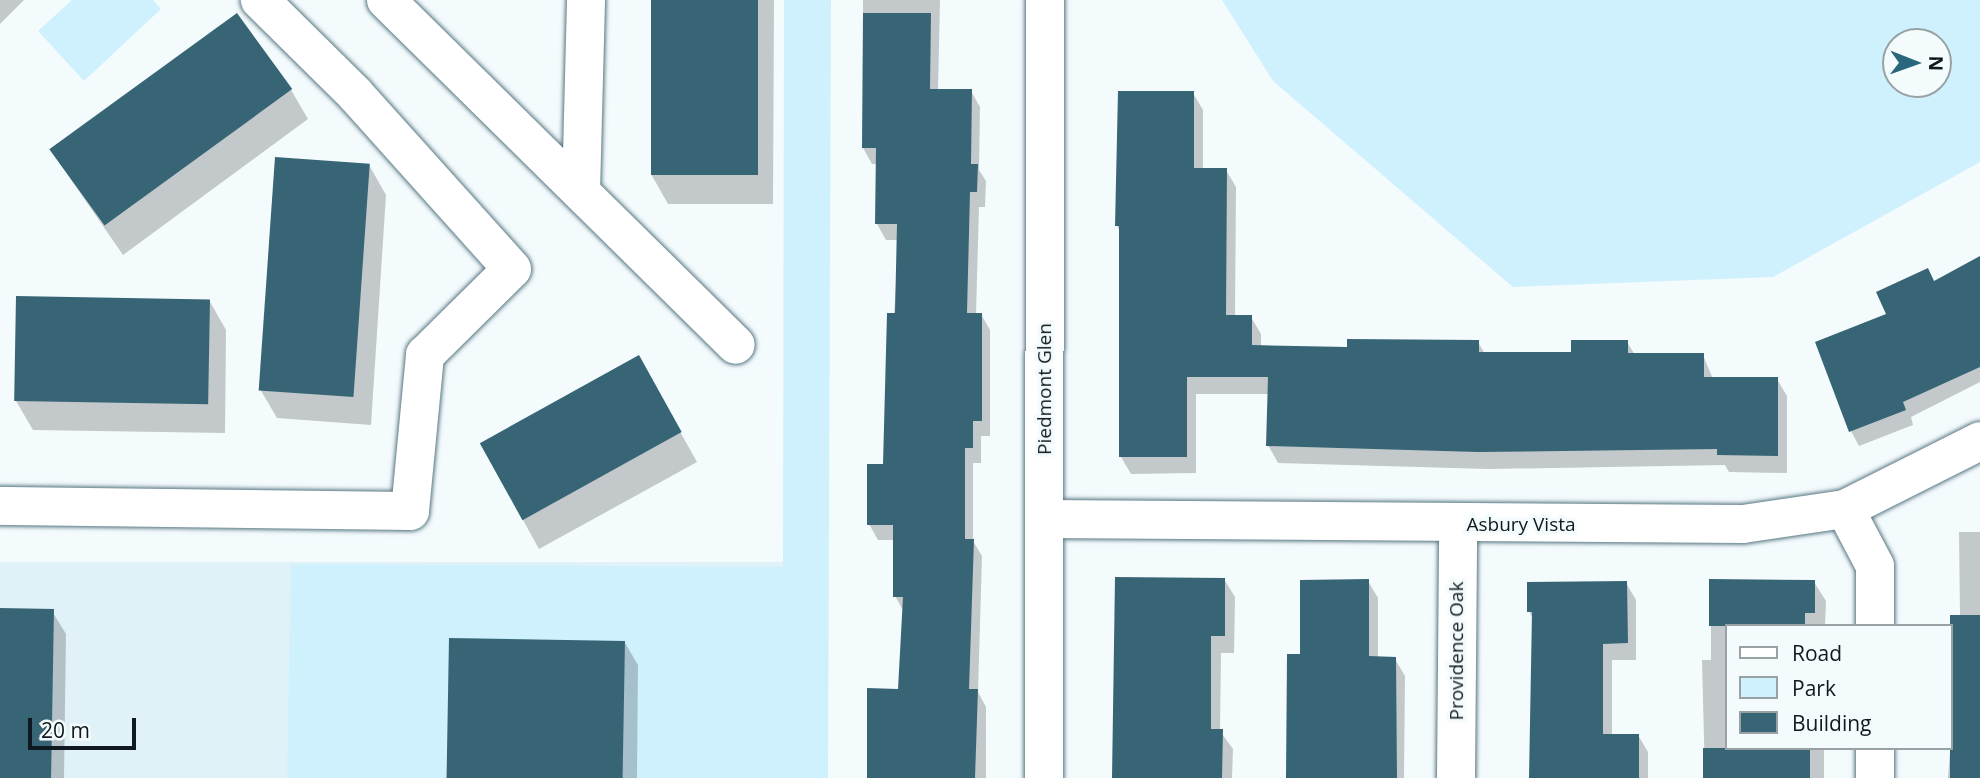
<!DOCTYPE html>
<style>
body{margin:0}
#map{position:relative;width:1980px;height:778px;overflow:hidden;background:#f4fbfd;font-family:"Open Sans",sans-serif}
div>[style]{position:absolute}
.built>*{inset:0;background:#e0f1f7;transform-origin:0 0}
.green>*{inset:0;background:#cff1fe}
.shadow>*{inset:0;background:#0003}
.building>*{inset:0;background:#376575;transform-origin:0 0}
.roads{filter:drop-shadow(0 0 2px #587783) drop-shadow(0 0 2px #587783)}
.minor>*{height:38px;margin:-19px;padding:0 19px;transform-origin:19px;border-radius:19px;background:#fff}
span{translate:-50% -50%;white-space:nowrap;text-align:center;line-height:1.15;-webkit-text-stroke:7px #f4fbfd;paint-order:stroke}
.street-label{font-size:19px;color:#0e1a1f}
.legend{position:absolute;left:1725px;top:624px;width:228px;height:126px;box-sizing:border-box;background:#f4fbfd;border:2px solid #98a1a4;margin:0;padding:9px 12px;list-style:none;font-size:21px;color:#0e1a1f}
.legend li{display:flex;align-items:center;gap:14px;height:35px}
.legend b{width:35px;border:2px solid #98a1a4}
.north{position:absolute;left:1882px;top:28px;width:70px;height:70px;box-sizing:border-box;background:#f4fbfd;border:2px solid #98a1a4;border-radius:50%;rotate:91deg;font-size:19px;font-weight:700;line-height:28px;text-align:center;color:#0e1a1f}
.north::after{content:'';display:block;margin:auto;width:24px;height:32px;background:#28677c;clip-path:polygon(50% 0,100% 100%,50% 72%,0 100%)}
.scale{position:absolute;left:28px;top:718px;width:108px;height:32px;box-sizing:border-box;border:4px solid #0e1a1f;border-top:0;padding-left:9px;font-size:21px;line-height:24px;white-space:nowrap;color:#0e1a1f;-webkit-text-stroke:5px #f4fbfd;paint-order:stroke}
</style>
<div id="map">
<div class="built">
<div style="left:0;top:562px;width:783px;height:216px"></div>
</div>
<div class="green">
<div style="clip-path:polygon(72px 0,153px 0,161px 9px,84px 81px,38px 31px)"></div>
<div style="clip-path:polygon(784px 0,831px 0,828px 778px,287px 778px,291px 564px,783px 567px)"></div>
<div style="clip-path:polygon(evenodd,1222px 0,1980px 0,1980px 162px,1773px 277px,1513px 287px,1273px 81px,1222px 0,1938px 42px,1938px 84px,1896px 84px,1896px 42px,1938px 42px)"></div>
</div>
<div class="shadow">
<div style="clip-path:polygon(0 0,24px 0,0 24px)"></div>
<div style="clip-path:polygon(653px 0,774px 0,773px 204px,668px 204px,651px 174px)"></div>
<div style="clip-path:polygon(863px 0,940px 0,938px 91px,971px 91px,980px 107px,979px 170px,986px 181px,985px 207px,979px 207px,976px 314px,981px 314px,990px 330px,990px 436px,981px 436px,981px 463px,973px 463px,973px 541px,982px 556px,978px 692px,986px 707px,986px 778px,869px 778px,899px 690px,904px 612px,895px 596px,895px 540px,878px 540px,869px 524px,884px 466px,899px 240px,886px 240px,877px 224px,878px 164px,872px 164px,863px 148px)"></div>
<div style="clip-path:polygon(291px 90px,308px 119px,123px 255px,52px 152px)"></div>
<div style="clip-path:polygon(1193px 93px,1203px 110px,1203px 169px,1226px 170px,1236px 187px,1235px 317px,1251px 317px,1261px 334px,1261px 347px,1349px 349px,1478px 342px,1485px 354px,1573px 353px,1627px 342px,1635px 355px,1703px 355px,1713px 379px,1777px 379px,1787px 396px,1787px 473px,1729px 472px,1725px 465px,1489px 469px,1278px 463px,1268px 445px,1270px 394px,1196px 394px,1196px 473px,1131px 474px,1121px 457px,1121px 233px,1117px 226px)"></div>
<div style="clip-path:polygon(369px 165px,386px 195px,371px 425px,277px 418px,260px 389px)"></div>
<div style="clip-path:polygon(1980px 259px,1980px 382px,1911px 417px,1913px 425px,1859px 446px,1851px 431px,1888px 315px,1935px 282px)"></div>
<div style="clip-path:polygon(209px 300px,226px 330px,225px 433px,33px 430px,16px 401px)"></div>
<div style="clip-path:polygon(655px 387px,697px 462px,539px 549px,523px 520px)"></div>
<div style="clip-path:polygon(1959px 532px,1980px 532px,1980px 778px,1948px 778px,1960px 617px)"></div>
<div style="clip-path:polygon(1224px 579px,1235px 597px,1234px 653px,1221px 653px,1220px 731px,1233px 749px,1232px 778px,1115px 778px)"></div>
<div style="clip-path:polygon(1368px 581px,1378px 598px,1378px 658px,1395px 659px,1405px 676px,1404px 778px,1288px 778px,1302px 656px)"></div>
<div style="clip-path:polygon(1711px 581px,1814px 582px,1826px 601px,1825px 626px,1726px 626px,1726px 748px,1824px 748px,1824px 778px,1705px 778px,1702px 660px,1711px 660px)"></div>
<div style="clip-path:polygon(1626px 583px,1636px 600px,1636px 660px,1612px 660px,1612px 735px,1638px 735px,1648px 752px,1648px 778px,1532px 778px,1533px 619px,1529px 611px)"></div>
<div style="clip-path:polygon(0 610px,52px 611px,66px 634px,64px 778px,0 778px)"></div>
<div style="clip-path:polygon(624px 641px,638px 665px,637px 778px,450px 778px)"></div>
</div>
<div class="building">
<div style="left:651px;top:0;width:107px;height:175px"></div>
<div style="left:237px;top:13px;width:94px;height:232px;rotate:54deg"></div>
<div style="clip-path:polygon(863px 13px,931px 13px,930px 89px,972px 89px,971px 164px,978px 164px,977px 192px,970px 192px,967px 313px,982px 313px,982px 421px,973px 421px,973px 448px,965px 448px,965px 539px,974px 539px,969px 689px,978px 689px,975px 778px,867px 778px,867px 688px,898px 689px,903px 597px,893px 597px,893px 525px,867px 525px,867px 464px,883px 464px,887px 313px,895px 313px,897px 224px,875px 224px,876px 148px,862px 148px)"></div>
<div style="clip-path:polygon(1118px 91px,1194px 91px,1194px 168px,1227px 168px,1226px 315px,1252px 315px,1252px 345px,1347px 347px,1347px 339px,1479px 340px,1479px 352px,1571px 352px,1571px 340px,1628px 340px,1628px 353px,1704px 353px,1704px 377px,1778px 377px,1778px 456px,1717px 455px,1717px 449px,1478px 452px,1266px 446px,1268px 377px,1187px 377px,1187px 457px,1119px 457px,1119px 226px,1115px 226px)"></div>
<div style="left:275px;top:157px;width:95px;height:234px;rotate:4deg"></div>
<div style="clip-path:polygon(1980px 256px,1980px 367px,1903px 402px,1906px 410px,1849px 432px,1815px 342px,1886px 314px,1876px 292px,1928px 268px,1934px 281px)"></div>
<div style="left:16px;top:296px;width:194px;height:105px;rotate:1deg"></div>
<div style="left:639px;top:355px;width:88px;height:182px;rotate:61deg"></div>
<div style="clip-path:polygon(1115px 577px,1225px 578px,1225px 636px,1211px 636px,1211px 729px,1223px 729px,1222px 778px,1112px 778px)"></div>
<div style="clip-path:polygon(1369px 579px,1369px 656px,1396px 657px,1397px 778px,1286px 778px,1287px 654px,1300px 654px,1300px 580px)"></div>
<div style="clip-path:polygon(1709px 579px,1815px 580px,1815px 613px,1805px 613px,1805px 626px,1709px 626px)"></div>
<div style="clip-path:polygon(1627px 581px,1628px 643px,1603px 644px,1603px 734px,1639px 734px,1639px 778px,1529px 778px,1532px 612px,1527px 612px,1527px 582px)"></div>
<div style="left:0;top:608px;width:54px;height:170px;rotate:1deg"></div>
<div style="left:1950px;top:615px;width:30px;height:163px"></div>
<div style="left:449px;top:638px;width:176px;height:140px;rotate:1deg"></div>
<div style="left:1703px;top:748px;width:107px;height:30px"></div>
</div>
<div class="roads">
<div class="minor">
<div style="left:386px;top:0;width:491px;rotate:44.6deg"></div>
<div style="left:581px;top:192px;width:192px;rotate:-88.5deg"></div>
<div style="left:0;top:506px;width:410px;rotate:0.7deg"></div>
<div style="left:410px;top:511px;width:157px;rotate:-84.5deg"></div>
<div style="left:425px;top:355px;width:122px;rotate:-44.7deg"></div>
<div style="left:512px;top:269px;width:235px;rotate:-131.9deg"></div>
<div style="left:355px;top:94px;width:134px;rotate:-135.3deg"></div>
<div style="left:1845px;top:509px;width:64px;rotate:62.2deg"></div>
<div style="left:1875px;top:566px;width:60px;rotate:90deg"></div>
<div style="left:1046px;top:519px;width:697px;rotate:0.41deg"></div>
<div style="left:1743px;top:524px;width:103px;rotate:-8.4deg"></div>
<div style="left:1845px;top:509px;width:151px;rotate:-26.7deg"></div>
<div style="left:1044px;top:778px;width:778px;rotate:-89.93deg"></div>
<div style="left:1456px;top:778px;width:253px;rotate:-89.5deg"></div>
<div style="left:1875px;top:778px;width:30px;rotate:-90deg"></div>
</div>
</div>
<div class="street-label">
<span style="left:1045px;top:389px;rotate:-90deg">Piedmont Glen</span>
<span style="left:1521px;top:525px">Asbury Vista</span>
<span style="left:1457px;top:651px;rotate:-90deg">Providence Oak</span>
</div>
<ul class="legend">
<li><b style="height:9px;background:#fff"></b>Road</li>
<li><b style="height:19px;background:#cff1fe"></b>Park</li>
<li><b style="height:19px;background:#376575"></b>Building</li>
</ul>
<div class="north">N</div>
<div class="scale">20 m</div>
</div>
